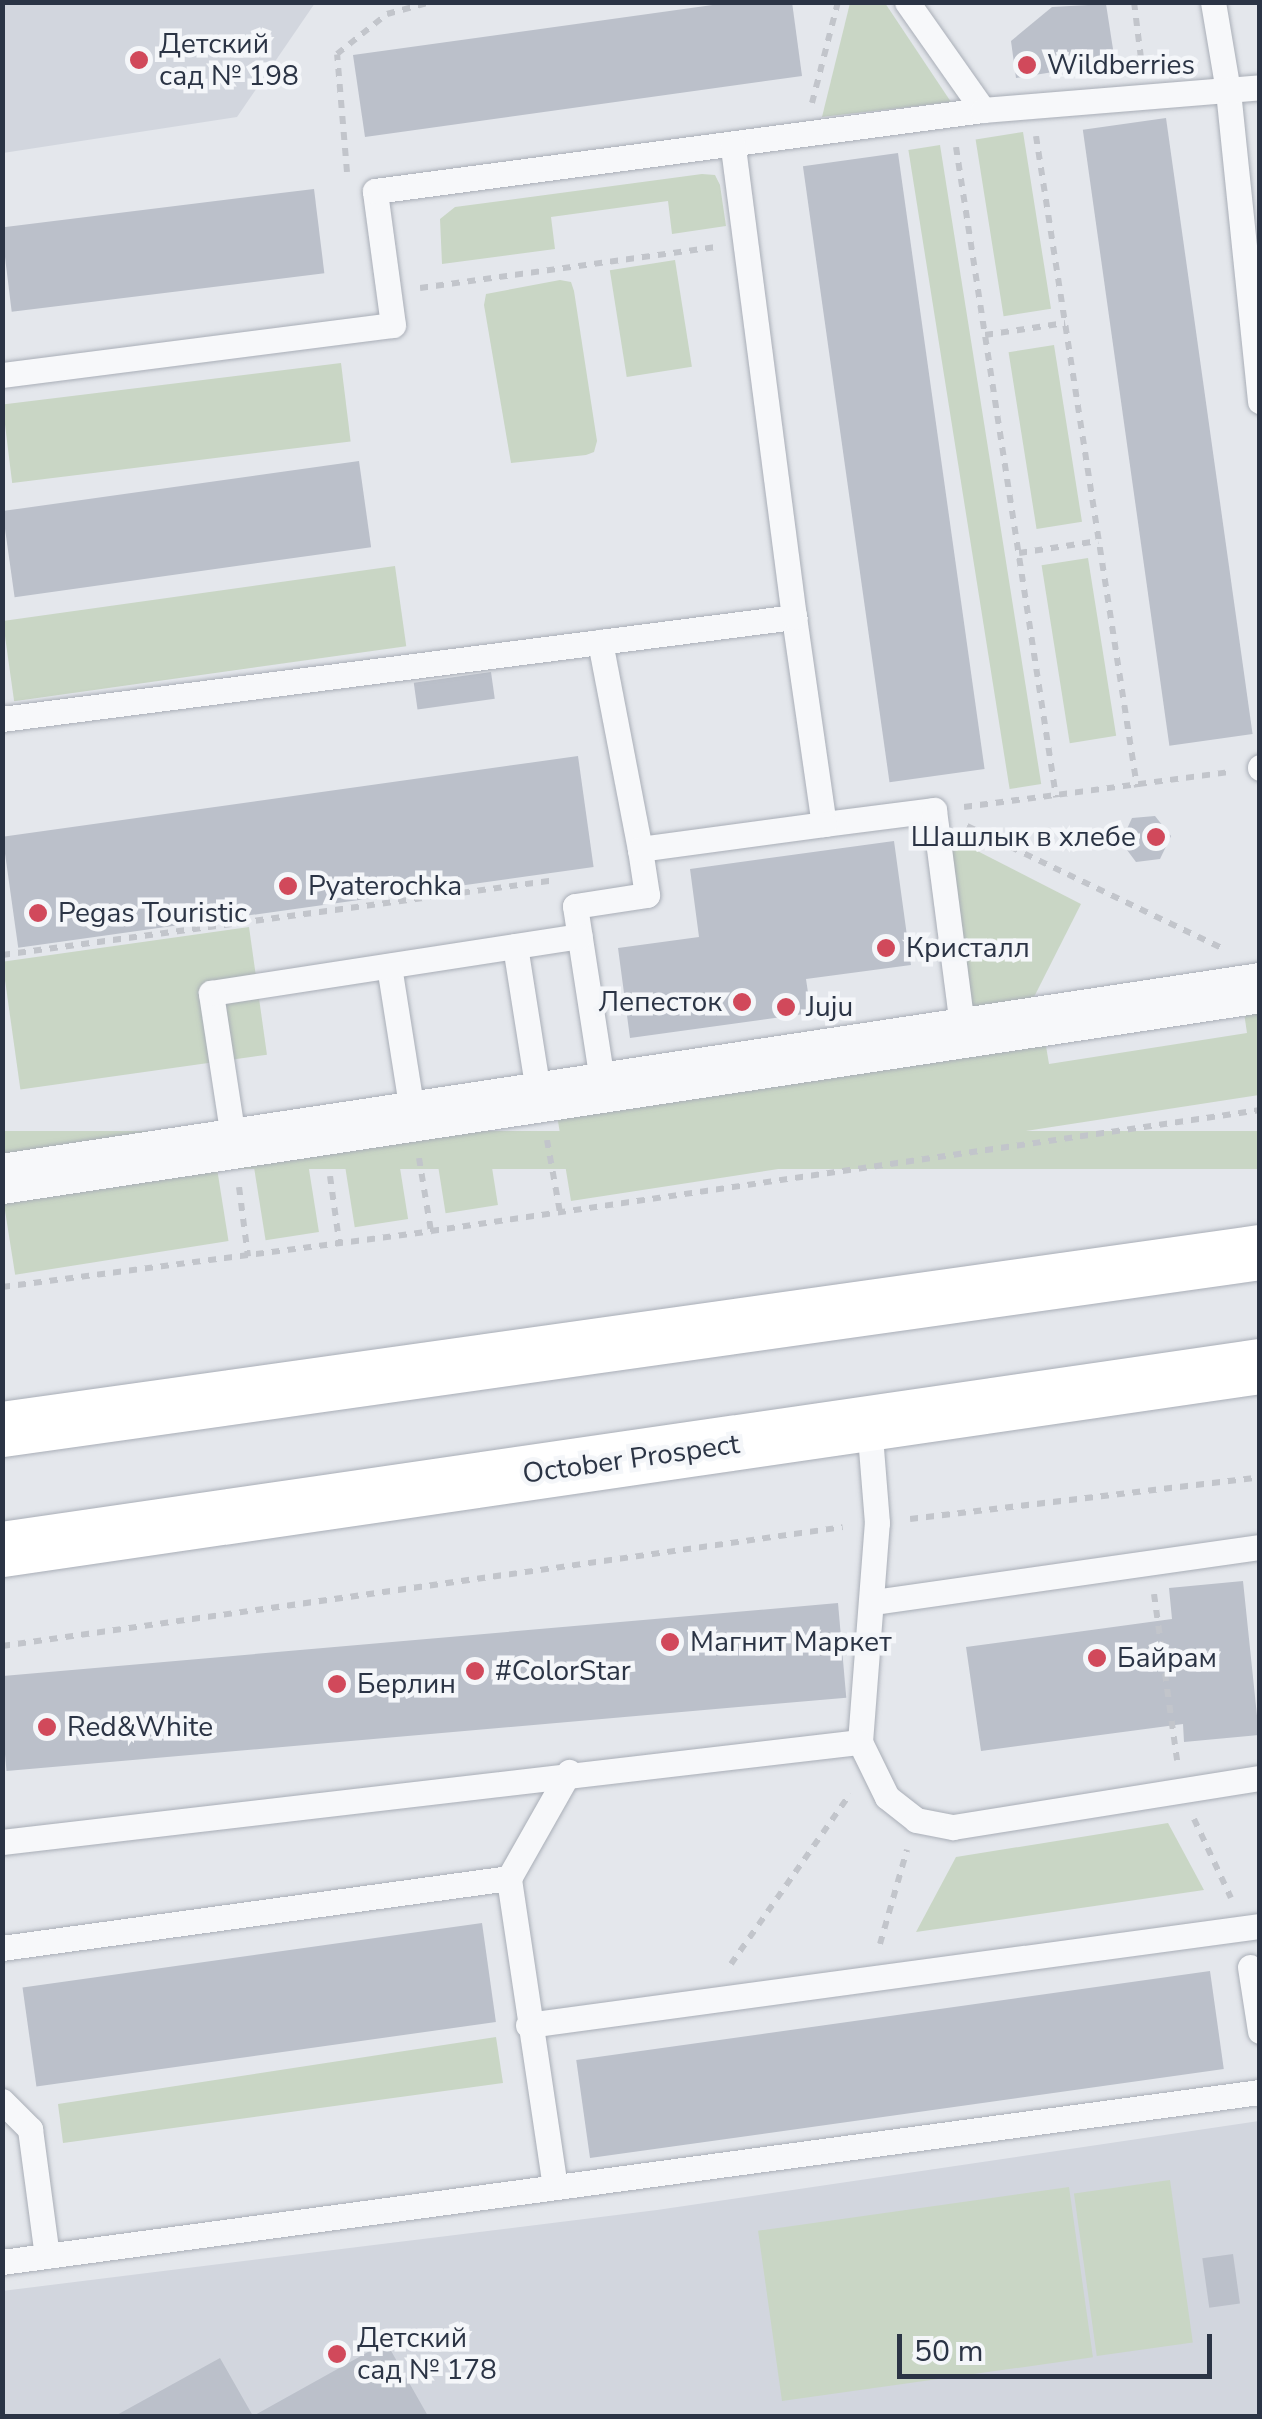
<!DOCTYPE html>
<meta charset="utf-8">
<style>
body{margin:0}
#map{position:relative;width:1262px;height:2419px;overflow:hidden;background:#e4e7ec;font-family:"Nunito Sans",sans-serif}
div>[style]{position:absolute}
.built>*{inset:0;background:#d2d6de}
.green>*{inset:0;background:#c9d6c5;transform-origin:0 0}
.building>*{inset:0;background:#bbc0ca;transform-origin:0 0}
.path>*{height:6px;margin-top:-3px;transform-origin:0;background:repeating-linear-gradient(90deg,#c2c5cb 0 8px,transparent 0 16px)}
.roads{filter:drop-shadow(0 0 2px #a9aeb7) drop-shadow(0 0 2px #a9aeb7)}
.service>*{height:25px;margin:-12.5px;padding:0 12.5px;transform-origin:12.5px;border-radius:12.5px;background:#f7f8fa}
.minor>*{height:50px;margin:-25px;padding:0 25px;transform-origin:25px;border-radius:25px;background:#f7f8fa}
.primary>*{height:55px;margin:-27.5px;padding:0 27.5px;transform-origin:27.5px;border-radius:27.5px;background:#fff}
.dots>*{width:28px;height:28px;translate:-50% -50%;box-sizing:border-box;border:5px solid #f4f6f9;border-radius:50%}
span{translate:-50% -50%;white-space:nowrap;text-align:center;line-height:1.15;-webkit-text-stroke:9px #f4f6f9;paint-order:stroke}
.poi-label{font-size:28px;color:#2b3445}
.left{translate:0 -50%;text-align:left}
.right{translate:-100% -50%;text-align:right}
.street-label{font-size:28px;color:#2b3445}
.frame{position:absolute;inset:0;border:5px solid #2b3445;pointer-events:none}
.scale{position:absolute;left:897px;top:2334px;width:315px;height:45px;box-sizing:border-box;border:5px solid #2b3445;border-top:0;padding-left:12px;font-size:30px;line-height:35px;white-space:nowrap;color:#2b3445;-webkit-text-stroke:8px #f4f6f9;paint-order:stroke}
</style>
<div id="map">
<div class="built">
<div style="clip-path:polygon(3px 2px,315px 2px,315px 3px,237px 117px,3px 153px)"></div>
<div style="clip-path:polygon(1259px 2121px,1259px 2416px,3px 2416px,2px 2291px,657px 2210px)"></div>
</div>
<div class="green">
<div style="clip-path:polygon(850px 3px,885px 3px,951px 102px,822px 117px)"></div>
<div style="left:1023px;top:132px;width:179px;height:48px;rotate:81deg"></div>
<div style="left:940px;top:145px;width:647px;height:32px;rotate:81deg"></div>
<div style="clip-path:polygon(702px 174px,715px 175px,720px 185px,726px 226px,672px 234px,668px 201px,551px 217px,555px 249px,442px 264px,440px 219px,455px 207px)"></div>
<div style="left:675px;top:260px;width:108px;height:66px;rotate:81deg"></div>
<div style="clip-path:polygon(560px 280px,571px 282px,574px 291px,597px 441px,594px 452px,586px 455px,511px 463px,484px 305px,486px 294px)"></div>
<div style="left:1054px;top:345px;width:179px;height:46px;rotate:81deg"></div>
<div style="left:341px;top:363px;width:79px;height:341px;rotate:83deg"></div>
<div style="left:1088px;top:558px;width:180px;height:47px;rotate:81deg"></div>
<div style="left:395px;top:566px;width:81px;height:396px;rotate:82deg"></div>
<div style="clip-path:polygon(946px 835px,1081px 904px,1032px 1001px,968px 1009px)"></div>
<div style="left:249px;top:927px;width:129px;height:249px;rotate:82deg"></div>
<div style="clip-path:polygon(1259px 1003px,1259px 1095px,571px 1201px,556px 1109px,1044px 1034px,1049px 1064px,1247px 1033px,1243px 1006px)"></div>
<div style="left:484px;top:1117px;width:89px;height:53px;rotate:81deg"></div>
<div style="left:394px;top:1130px;width:90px;height:54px;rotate:81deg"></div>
<div style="left:1259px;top:1131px;width:38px;height:1265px;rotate:90deg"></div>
<div style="left:305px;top:1144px;width:89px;height:54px;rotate:81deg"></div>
<div style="left:216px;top:1162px;width:80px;height:216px;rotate:81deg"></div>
<div style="clip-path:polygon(1168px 1823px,1204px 1890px,916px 1932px,956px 1857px)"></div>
<div style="clip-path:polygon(496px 2037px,503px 2083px,63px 2143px,58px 2104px)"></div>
<div style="left:1170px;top:2180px;width:164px;height:97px;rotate:82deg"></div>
<div style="left:1069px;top:2187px;width:172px;height:314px;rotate:82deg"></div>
</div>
<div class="building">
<div style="clip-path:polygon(734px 2px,792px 2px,802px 76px,365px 137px,353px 55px)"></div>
<div style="clip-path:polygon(1106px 4px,1115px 62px,1016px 78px,1011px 41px,1052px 7px)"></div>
<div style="left:1166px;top:118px;width:622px;height:84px;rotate:82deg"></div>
<div style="left:898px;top:153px;width:622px;height:96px;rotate:82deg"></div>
<div style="left:314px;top:189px;width:85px;height:315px;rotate:83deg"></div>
<div style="left:359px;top:461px;width:87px;height:360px;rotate:82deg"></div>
<div style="left:491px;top:672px;width:27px;height:78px;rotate:82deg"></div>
<div style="left:578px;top:756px;width:112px;height:581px;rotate:82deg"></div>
<div style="clip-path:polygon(1155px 816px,1171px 836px,1160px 859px,1136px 862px,1121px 842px,1132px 818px)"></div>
<div style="clip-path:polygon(894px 841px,911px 965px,806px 979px,811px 1013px,630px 1038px,618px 948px,699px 937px,690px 869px)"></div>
<div style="clip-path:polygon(1243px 1581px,1259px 1735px,1184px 1742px,1183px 1724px,981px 1751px,966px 1647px,1172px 1619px,1169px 1588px)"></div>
<div style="left:838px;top:1603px;width:95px;height:843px;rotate:85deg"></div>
<div style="left:482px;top:1923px;width:100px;height:464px;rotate:82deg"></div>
<div style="left:1210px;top:1971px;width:99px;height:640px;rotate:82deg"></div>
<div style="left:1233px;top:2254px;width:50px;height:31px;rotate:82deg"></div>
<div style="clip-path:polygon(386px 2342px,428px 2416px,115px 2416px,220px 2358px,253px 2416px)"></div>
</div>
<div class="path">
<div style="left:1134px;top:2px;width:64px;rotate:82.9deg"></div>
<div style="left:812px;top:103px;width:104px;rotate:-75.6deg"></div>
<div style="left:1036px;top:136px;width:659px;rotate:81.18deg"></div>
<div style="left:956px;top:147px;width:658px;rotate:81.25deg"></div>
<div style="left:347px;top:172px;width:118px;rotate:-94.8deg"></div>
<div style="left:337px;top:54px;width:64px;rotate:-38.7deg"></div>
<div style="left:387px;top:14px;width:46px;rotate:-15.3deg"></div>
<div style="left:420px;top:288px;width:297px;rotate:-7.9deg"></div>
<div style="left:985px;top:335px;width:81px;rotate:-8.5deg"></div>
<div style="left:1019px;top:553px;width:80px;rotate:-8.6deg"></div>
<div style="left:964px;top:807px;width:267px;rotate:-7.5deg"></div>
<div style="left:967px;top:826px;width:283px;rotate:25.6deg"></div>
<div style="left:2px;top:955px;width:559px;rotate:-7.71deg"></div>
<div style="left:547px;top:1140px;width:73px;rotate:79.8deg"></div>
<div style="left:419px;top:1158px;width:74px;rotate:80.7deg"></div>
<div style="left:330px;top:1176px;width:66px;rotate:82.1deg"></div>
<div style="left:239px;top:1187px;width:70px;rotate:82.6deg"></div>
<div style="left:2px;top:1287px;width:433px;rotate:-7.4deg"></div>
<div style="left:431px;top:1231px;width:838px;rotate:-8.3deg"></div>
<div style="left:910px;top:1519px;width:353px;rotate:-6.8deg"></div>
<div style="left:1154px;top:1594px;width:168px;rotate:82.1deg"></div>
<div style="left:2px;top:1646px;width:849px;rotate:-8.05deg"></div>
<div style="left:1194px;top:1819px;width:87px;rotate:64.9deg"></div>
<div style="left:880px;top:1944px;width:98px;rotate:-74deg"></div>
<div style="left:731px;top:1964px;width:208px;rotate:-55deg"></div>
</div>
<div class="roads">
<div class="service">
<div style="left:907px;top:2px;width:132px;rotate:54.9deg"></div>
<div style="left:1213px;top:2px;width:90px;rotate:80.4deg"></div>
<div style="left:1228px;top:91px;width:312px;rotate:84.1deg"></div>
<div style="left:2px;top:375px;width:394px;rotate:-7.3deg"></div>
<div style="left:393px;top:325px;width:135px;rotate:-97.7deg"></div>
<div style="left:375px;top:191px;width:613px;rotate:-7.59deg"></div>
<div style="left:983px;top:110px;width:278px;rotate:-4.7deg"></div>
<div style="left:794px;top:617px;width:209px;rotate:81.8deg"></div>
<div style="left:824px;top:824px;width:111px;rotate:-7.3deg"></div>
<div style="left:934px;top:810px;width:225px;rotate:82.6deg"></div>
<div style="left:600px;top:642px;width:211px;rotate:79.1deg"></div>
<div style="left:2px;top:719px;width:799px;rotate:-7.34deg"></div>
<div style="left:794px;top:617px;width:476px;rotate:-97.4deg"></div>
<div style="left:1260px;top:767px;width:1px;rotate:90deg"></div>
<div style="left:515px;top:946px;width:153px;rotate:81deg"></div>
<div style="left:389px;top:966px;width:153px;rotate:81deg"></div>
<div style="left:603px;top:1087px;width:183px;rotate:-98.8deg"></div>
<div style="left:575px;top:906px;width:73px;rotate:-8.7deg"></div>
<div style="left:647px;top:895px;width:47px;rotate:-98.7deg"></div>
<div style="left:640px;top:849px;width:186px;rotate:-7.7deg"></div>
<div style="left:234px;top:1144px;width:153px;rotate:-98.7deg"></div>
<div style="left:211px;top:993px;width:373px;rotate:-8.8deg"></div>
<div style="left:873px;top:1602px;width:391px;rotate:-8.1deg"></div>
<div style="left:860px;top:1742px;width:220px;rotate:-85.6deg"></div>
<div style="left:877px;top:1523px;width:99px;rotate:-94.6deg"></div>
<div style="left:2px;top:1842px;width:864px;rotate:-6.65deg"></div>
<div style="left:860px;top:1742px;width:61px;rotate:63.9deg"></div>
<div style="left:887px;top:1797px;width:37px;rotate:38deg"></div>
<div style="left:916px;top:1820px;width:38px;rotate:11deg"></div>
<div style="left:953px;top:1827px;width:311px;rotate:-9.1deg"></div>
<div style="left:2px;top:1948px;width:512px;rotate:-7.86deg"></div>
<div style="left:1250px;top:1967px;width:65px;rotate:81.1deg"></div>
<div style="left:528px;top:2025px;width:739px;rotate:-7.7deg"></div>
<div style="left:2px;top:2101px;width:40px;rotate:45deg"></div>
<div style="left:30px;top:2129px;width:128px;rotate:82.4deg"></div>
<div style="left:555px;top:2187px;width:312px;rotate:-98.5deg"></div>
<div style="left:509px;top:1878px;width:122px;rotate:-60.5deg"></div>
<div style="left:2px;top:2262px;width:1269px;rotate:-7.7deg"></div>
</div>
<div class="minor">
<div style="left:2px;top:1179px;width:1272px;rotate:-8.63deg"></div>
</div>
<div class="primary">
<div style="left:2px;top:1429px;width:1270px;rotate:-8.01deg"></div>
<div style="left:2px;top:1549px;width:1271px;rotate:-8.28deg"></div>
</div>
</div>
<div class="dots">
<div style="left:139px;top:60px;background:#d1495b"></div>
<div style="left:1027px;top:65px;background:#d1495b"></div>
<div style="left:1156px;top:837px;background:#d1495b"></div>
<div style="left:288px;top:886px;background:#d1495b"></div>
<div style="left:38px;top:913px;background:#d1495b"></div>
<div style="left:886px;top:948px;background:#d1495b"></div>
<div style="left:742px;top:1002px;background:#d1495b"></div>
<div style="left:786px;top:1007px;background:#d1495b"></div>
<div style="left:670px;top:1642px;background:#d1495b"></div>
<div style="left:1097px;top:1658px;background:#d1495b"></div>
<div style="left:475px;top:1671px;background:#d1495b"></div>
<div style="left:337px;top:1684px;background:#d1495b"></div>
<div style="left:47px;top:1727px;background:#d1495b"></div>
<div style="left:337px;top:2354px;background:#d1495b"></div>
</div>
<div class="poi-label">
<span class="left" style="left:159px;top:60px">Детский<br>сад № 198</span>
<span class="left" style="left:1047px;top:65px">Wildberries</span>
<span class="right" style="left:1136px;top:837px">Шашлык в хлебе</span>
<span class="left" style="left:308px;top:886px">Pyaterochka</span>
<span class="left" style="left:58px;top:913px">Pegas Touristic</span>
<span class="left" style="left:906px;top:948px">Кристалл</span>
<span class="right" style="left:722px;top:1002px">Лепесток</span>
<span class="left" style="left:806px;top:1007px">Juju</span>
<span class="left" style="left:690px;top:1642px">Магнит Маркет</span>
<span class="left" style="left:1117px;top:1658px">Байрам</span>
<span class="left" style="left:495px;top:1671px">#ColorStar</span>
<span class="left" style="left:357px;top:1684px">Берлин</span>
<span class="left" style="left:67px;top:1727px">Red&amp;White</span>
<span class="left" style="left:357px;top:2354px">Детский<br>сад № 178</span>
</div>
<div class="street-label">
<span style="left:631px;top:1459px;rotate:-8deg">October Prospect</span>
</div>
<div class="frame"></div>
<div class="scale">50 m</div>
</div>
